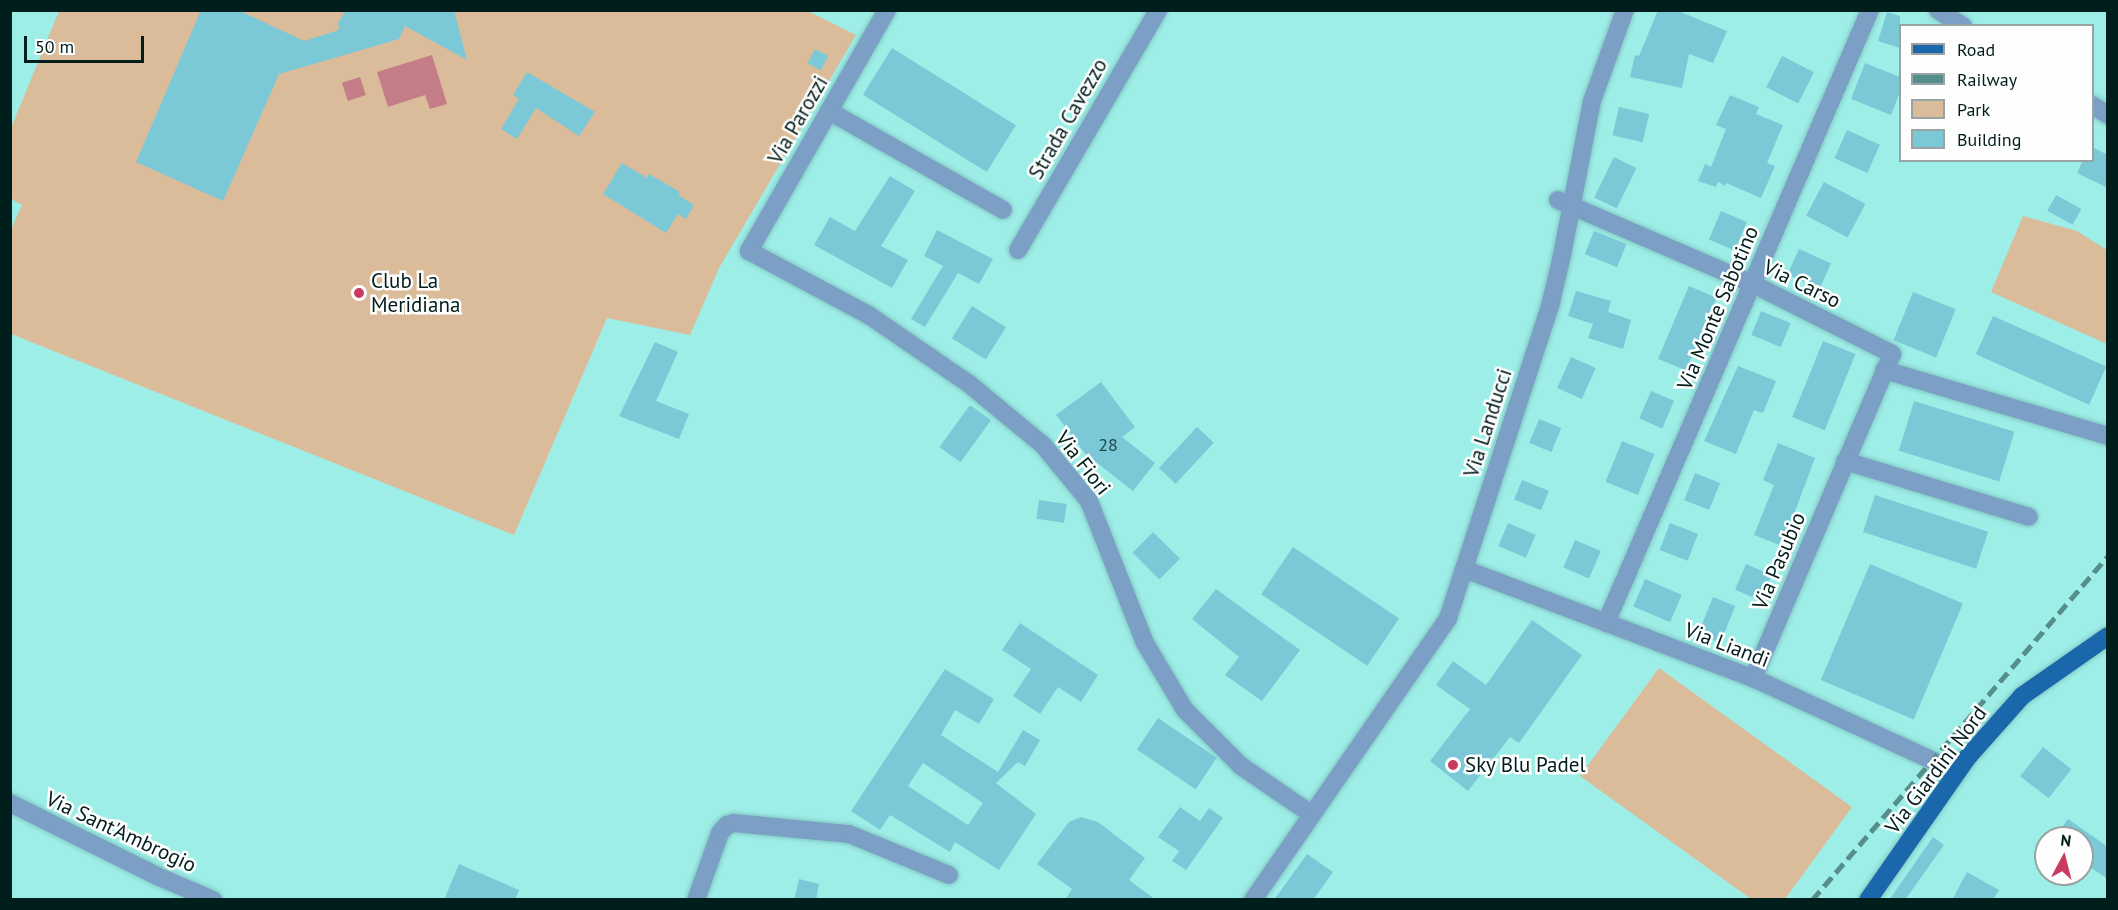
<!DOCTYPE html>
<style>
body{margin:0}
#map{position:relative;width:2118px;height:910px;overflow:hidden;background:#9eeee8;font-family:"PT Sans",sans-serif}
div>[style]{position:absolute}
.green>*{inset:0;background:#dabc9a}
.water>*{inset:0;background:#c57d88;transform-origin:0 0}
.building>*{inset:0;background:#7bc9d7;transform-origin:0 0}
.roads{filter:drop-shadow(0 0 2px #82c9c3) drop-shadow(0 0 2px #82c9c3)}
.minor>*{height:18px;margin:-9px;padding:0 9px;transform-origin:9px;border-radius:9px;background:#7b9fc5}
.major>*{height:18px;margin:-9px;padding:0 9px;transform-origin:9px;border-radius:9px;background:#1a68ab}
.rail>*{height:4.5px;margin-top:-2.25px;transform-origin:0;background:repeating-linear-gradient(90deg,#558e8a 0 12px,transparent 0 18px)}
.dots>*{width:16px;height:16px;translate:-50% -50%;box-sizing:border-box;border:3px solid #fefefe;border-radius:50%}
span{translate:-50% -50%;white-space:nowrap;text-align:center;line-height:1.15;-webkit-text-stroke:5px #fefefe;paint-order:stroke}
.number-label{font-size:18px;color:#1f494b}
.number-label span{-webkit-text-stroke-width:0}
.street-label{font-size:21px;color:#001e1c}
.poi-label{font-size:21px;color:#001e1c}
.left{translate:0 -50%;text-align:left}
.frame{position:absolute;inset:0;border:12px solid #001e1c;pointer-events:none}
.legend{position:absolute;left:1899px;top:24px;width:195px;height:138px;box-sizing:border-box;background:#fefefe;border:2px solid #98a4a4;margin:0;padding:8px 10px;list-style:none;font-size:18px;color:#001e1c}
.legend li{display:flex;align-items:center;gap:12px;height:30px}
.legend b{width:30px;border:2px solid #98a4a4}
.north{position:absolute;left:2034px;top:826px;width:60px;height:60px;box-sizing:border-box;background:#fefefe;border:2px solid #98a4a4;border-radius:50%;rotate:7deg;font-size:16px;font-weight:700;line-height:24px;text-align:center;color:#001e1c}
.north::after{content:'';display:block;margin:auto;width:21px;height:27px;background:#ca3a5f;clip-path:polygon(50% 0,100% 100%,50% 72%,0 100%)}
.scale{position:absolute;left:24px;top:36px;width:120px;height:27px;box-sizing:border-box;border:3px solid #001e1c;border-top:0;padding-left:8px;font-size:18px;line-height:21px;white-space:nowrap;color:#001e1c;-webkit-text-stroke:4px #fefefe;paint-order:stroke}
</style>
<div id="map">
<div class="green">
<div style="clip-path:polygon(806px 10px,856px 35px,719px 268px,690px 335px,607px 318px,514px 535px,11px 334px,11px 229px,22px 205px,11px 199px,11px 128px,59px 11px)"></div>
<div style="clip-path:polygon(2023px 216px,2077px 231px,2107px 250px,2107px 344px,1991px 292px)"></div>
<div style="clip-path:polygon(1659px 668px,1852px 807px,1785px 899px,1751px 899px,1580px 776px)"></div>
</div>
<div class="water">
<div style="clip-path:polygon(432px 55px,447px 104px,430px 109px,425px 95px,388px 107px,377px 72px)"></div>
<div style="left:360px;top:77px;width:19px;height:19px;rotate:72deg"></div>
</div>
<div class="building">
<div style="clip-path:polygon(201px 10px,238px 10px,304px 41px,339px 30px,338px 23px,346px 10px,454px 10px,467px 60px,405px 26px,399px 39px,279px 74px,223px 201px,136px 162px)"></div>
<div style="clip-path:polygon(1658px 10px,1676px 10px,1727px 31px,1713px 63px,1689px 54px,1682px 88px,1630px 77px,1635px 55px,1639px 56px)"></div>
<div style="clip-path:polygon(1887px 12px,1900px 16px,1900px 48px,1878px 41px)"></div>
<div style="left:892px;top:48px;width:146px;height:55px;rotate:32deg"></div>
<div style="left:815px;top:49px;width:15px;height:16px;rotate:28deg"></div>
<div style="left:1782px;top:56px;width:36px;height:35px;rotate:27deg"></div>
<div style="clip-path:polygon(1865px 63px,1900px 77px,1900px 92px,1891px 115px,1851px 99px)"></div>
<div style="clip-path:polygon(527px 72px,595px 112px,579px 136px,536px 108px,517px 139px,501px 129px,519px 99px,513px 95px)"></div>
<div style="clip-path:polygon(1730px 95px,1759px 107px,1756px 114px,1783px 125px,1767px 163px,1775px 166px,1761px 198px,1726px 183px,1725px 186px,1718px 182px,1716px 187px,1698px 181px,1705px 164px,1711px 167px,1726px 129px,1716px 125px)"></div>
<div style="left:1619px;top:107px;width:31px;height:29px;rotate:13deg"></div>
<div style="left:1847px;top:130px;width:36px;height:31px;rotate:24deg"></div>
<div style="clip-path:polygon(2092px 147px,2108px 155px,2108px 188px,2077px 173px,2083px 160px,2092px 160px)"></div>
<div style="left:1614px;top:157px;width:25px;height:45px;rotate:26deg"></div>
<div style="clip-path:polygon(622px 163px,647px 178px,649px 174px,680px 192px,678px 195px,694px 205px,686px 219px,678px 214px,666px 233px,603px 194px)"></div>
<div style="clip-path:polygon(890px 176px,915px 191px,881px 246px,908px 260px,892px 288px,814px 245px,830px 217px,855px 231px)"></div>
<div style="left:1824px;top:182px;width:47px;height:38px;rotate:28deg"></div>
<div style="left:2056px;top:195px;width:29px;height:18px;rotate:29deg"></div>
<div style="left:1721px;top:211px;width:28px;height:31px;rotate:23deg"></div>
<div style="clip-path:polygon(937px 230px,993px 259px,979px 284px,958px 273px,925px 327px,911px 319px,943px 266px,924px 256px)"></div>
<div style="left:1594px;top:231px;width:35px;height:25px;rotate:22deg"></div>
<div style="left:1799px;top:249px;width:35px;height:28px;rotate:24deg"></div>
<div style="left:1689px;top:286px;width:30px;height:79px;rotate:23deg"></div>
<div style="clip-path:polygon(1576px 291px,1611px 301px,1608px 312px,1631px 320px,1623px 349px,1588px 338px,1593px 324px,1568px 316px)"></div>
<div style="left:1913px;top:292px;width:46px;height:52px;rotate:22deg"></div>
<div style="left:972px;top:306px;width:40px;height:38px;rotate:32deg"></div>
<div style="left:1761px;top:311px;width:32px;height:26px;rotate:22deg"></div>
<div style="left:1993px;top:316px;width:124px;height:42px;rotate:24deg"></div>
<div style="left:1823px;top:341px;width:35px;height:82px;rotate:22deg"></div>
<div style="clip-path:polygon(655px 342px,678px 352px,656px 401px,689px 414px,679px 439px,619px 416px)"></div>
<div style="left:1571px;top:357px;width:27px;height:34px;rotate:24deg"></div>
<div style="clip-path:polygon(1738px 366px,1776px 381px,1763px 413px,1754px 410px,1736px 454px,1704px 441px)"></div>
<div style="clip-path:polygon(1101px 382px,1135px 427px,1122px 437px,1155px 463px,1133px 491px,1092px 459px,1090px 460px,1056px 415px)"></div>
<div style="left:1651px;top:391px;width:25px;height:30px;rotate:23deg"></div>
<div style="left:1914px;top:401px;width:105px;height:52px;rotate:17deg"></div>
<div style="left:970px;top:405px;width:26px;height:52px;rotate:36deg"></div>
<div style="left:1539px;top:419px;width:24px;height:26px;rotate:22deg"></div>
<div style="left:1197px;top:427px;width:23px;height:56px;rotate:43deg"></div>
<div style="left:1622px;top:441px;width:35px;height:44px;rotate:22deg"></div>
<div style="clip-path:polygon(1778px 443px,1815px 458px,1782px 546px,1754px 535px,1774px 485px,1763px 480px)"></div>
<div style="left:1695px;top:473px;width:27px;height:29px;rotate:22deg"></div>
<div style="left:1522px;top:480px;width:29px;height:21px;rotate:22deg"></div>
<div style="left:1875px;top:495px;width:119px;height:39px;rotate:18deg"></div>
<div style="left:1039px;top:500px;width:28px;height:19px;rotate:8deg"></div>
<div style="left:1508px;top:523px;width:30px;height:25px;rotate:23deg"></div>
<div style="left:1670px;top:523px;width:30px;height:29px;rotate:21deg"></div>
<div style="left:1153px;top:532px;width:38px;height:29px;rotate:45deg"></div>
<div style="left:1575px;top:540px;width:28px;height:30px;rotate:23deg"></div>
<div style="left:1293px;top:547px;width:128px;height:57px;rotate:34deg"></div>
<div style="left:1746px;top:564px;width:28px;height:28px;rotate:23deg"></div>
<div style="left:1870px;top:564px;width:101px;height:126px;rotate:23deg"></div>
<div style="left:1645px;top:579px;width:40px;height:30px;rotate:23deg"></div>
<div style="clip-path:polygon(1216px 589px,1300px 650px,1262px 701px,1225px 675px,1239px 657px,1192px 619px)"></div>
<div style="left:1713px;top:597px;width:24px;height:40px;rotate:22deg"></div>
<div style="clip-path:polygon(1532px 620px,1582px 655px,1519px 743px,1510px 737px,1468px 791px,1430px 761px,1470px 709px,1436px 685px,1453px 661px,1486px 685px)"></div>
<div style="clip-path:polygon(1020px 623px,1098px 675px,1081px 702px,1058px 687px,1040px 714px,1013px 696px,1031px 669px,1002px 650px)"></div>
<div style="clip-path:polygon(evenodd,945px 669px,994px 699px,979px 724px,955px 710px,941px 735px,998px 772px,1023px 730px,1040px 740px,1025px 766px,1018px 762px,996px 783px,1036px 814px,999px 870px,955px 842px,950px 852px,890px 815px,880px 830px,851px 811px,945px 669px,923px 763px,983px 803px,968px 825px,908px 786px,923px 763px)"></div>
<div style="left:1158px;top:718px;width:71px;height:38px;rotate:34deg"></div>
<div style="left:2043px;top:747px;width:36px;height:37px;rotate:38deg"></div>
<div style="clip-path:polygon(1180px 807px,1200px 821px,1209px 808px,1223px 818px,1186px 870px,1172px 861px,1179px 851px,1158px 837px)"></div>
<div style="clip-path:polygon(1081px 817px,1098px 822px,1145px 858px,1129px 880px,1156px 900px,1065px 900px,1072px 889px,1037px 864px,1069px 822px)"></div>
<div style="clip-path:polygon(2068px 819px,2108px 847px,2108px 879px,2082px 862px,2082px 838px,2054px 838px)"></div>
<div style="clip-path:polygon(1933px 837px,1944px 845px,1905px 900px,1889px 900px)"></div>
<div style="clip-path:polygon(1307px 854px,1333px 872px,1313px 900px,1274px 900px)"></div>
<div style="clip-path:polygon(459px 864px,519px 890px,515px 900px,444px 900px)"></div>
<div style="clip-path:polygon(1967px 872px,1999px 890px,1993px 900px,1952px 900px)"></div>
<div style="clip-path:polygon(799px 879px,819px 884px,816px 900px,794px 900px)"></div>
</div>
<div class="roads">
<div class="minor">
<div style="left:887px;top:10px;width:278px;rotate:119.8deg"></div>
<div style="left:749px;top:251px;width:137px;rotate:28.2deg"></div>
<div style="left:870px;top:316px;width:119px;rotate:34.4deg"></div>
<div style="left:968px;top:383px;width:97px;rotate:39.6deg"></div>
<div style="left:1043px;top:445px;width:72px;rotate:50.6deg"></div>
<div style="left:1089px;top:501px;width:153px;rotate:68.5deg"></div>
<div style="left:1145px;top:643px;width:78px;rotate:59.2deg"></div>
<div style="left:1185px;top:710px;width:79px;rotate:45deg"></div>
<div style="left:1241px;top:766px;width:85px;rotate:34.4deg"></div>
<div style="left:1938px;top:10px;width:30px;rotate:33deg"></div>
<div style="left:2092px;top:105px;width:19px;rotate:32deg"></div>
<div style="left:829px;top:111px;width:200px;rotate:29.6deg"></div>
<div style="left:1558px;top:200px;width:212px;rotate:23.3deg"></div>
<div style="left:1753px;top:284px;width:156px;rotate:26.7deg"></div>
<div style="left:1892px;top:354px;width:353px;rotate:113.2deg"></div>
<div style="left:1018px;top:250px;width:278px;rotate:-59.7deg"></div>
<div style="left:1884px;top:370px;width:234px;rotate:16.4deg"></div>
<div style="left:1845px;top:461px;width:192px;rotate:16.9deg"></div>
<div style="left:1464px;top:569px;width:309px;rotate:20.7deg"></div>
<div style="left:1753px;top:678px;width:208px;rotate:24.7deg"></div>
<div style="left:1942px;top:765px;width:13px"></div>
<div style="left:1955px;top:765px;width:14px;rotate:-30deg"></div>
<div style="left:1606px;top:623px;width:667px;rotate:-66.7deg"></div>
<div style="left:10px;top:803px;width:164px;rotate:26.4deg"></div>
<div style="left:157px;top:876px;width:61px;rotate:23.2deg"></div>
<div style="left:696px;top:900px;width:71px;rotate:-70.3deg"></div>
<div style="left:720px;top:833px;width:11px;rotate:-49deg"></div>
<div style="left:727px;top:825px;width:7px;rotate:-16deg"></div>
<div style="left:734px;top:823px;width:116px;rotate:5.5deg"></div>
<div style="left:849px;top:834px;width:108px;rotate:22.3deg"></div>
<div style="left:1253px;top:900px;width:343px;rotate:-55.3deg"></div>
<div style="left:1448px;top:618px;width:332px;rotate:-71.9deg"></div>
<div style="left:1551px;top:302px;width:48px;rotate:-76.8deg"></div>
<div style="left:1562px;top:255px;width:157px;rotate:-79deg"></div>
<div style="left:1592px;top:101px;width:97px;rotate:-70.1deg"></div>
</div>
<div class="major">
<div style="left:1868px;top:900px;width:173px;rotate:-55.1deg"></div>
<div style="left:1967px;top:758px;width:83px;rotate:-48.4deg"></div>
<div style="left:2022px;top:696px;width:105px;rotate:-34.9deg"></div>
</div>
</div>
<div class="rail">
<div style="left:1812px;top:900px;width:454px;rotate:-49.3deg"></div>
</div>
<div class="dots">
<div style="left:359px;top:293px;background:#ca3a5f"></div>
<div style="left:1453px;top:765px;background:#ca3a5f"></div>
</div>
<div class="number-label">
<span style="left:1108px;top:445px">28</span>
</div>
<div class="street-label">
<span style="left:1068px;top:119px;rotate:-60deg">Strada Cavezzo</span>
<span style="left:798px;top:120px;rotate:-60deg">Via Parozzi</span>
<span style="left:1802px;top:284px;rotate:26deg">Via Carso</span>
<span style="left:1718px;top:308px;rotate:-67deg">Via Monte Sabotino</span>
<span style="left:1488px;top:423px;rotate:-72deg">Via Landucci</span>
<span style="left:1083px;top:463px;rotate:52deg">Via Fiori</span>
<span style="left:1779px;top:561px;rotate:-67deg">Via Pasubio</span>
<span style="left:1727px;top:645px;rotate:21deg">Via Liandi</span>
<span style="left:1936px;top:770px;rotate:-53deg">Via Giardini Nord</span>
<span style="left:121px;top:832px;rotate:25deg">Via Sant'Ambrogio</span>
</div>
<div class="poi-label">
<span class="left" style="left:371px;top:293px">Club La<br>Meridiana</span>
<span class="left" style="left:1465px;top:765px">Sky Blu Padel</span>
</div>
<div class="frame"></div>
<ul class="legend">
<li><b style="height:8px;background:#1a68ab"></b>Road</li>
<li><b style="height:8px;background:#558e8a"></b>Railway</li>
<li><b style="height:16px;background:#dabc9a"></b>Park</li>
<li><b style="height:16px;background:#7bc9d7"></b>Building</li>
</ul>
<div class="north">N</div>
<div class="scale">50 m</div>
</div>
